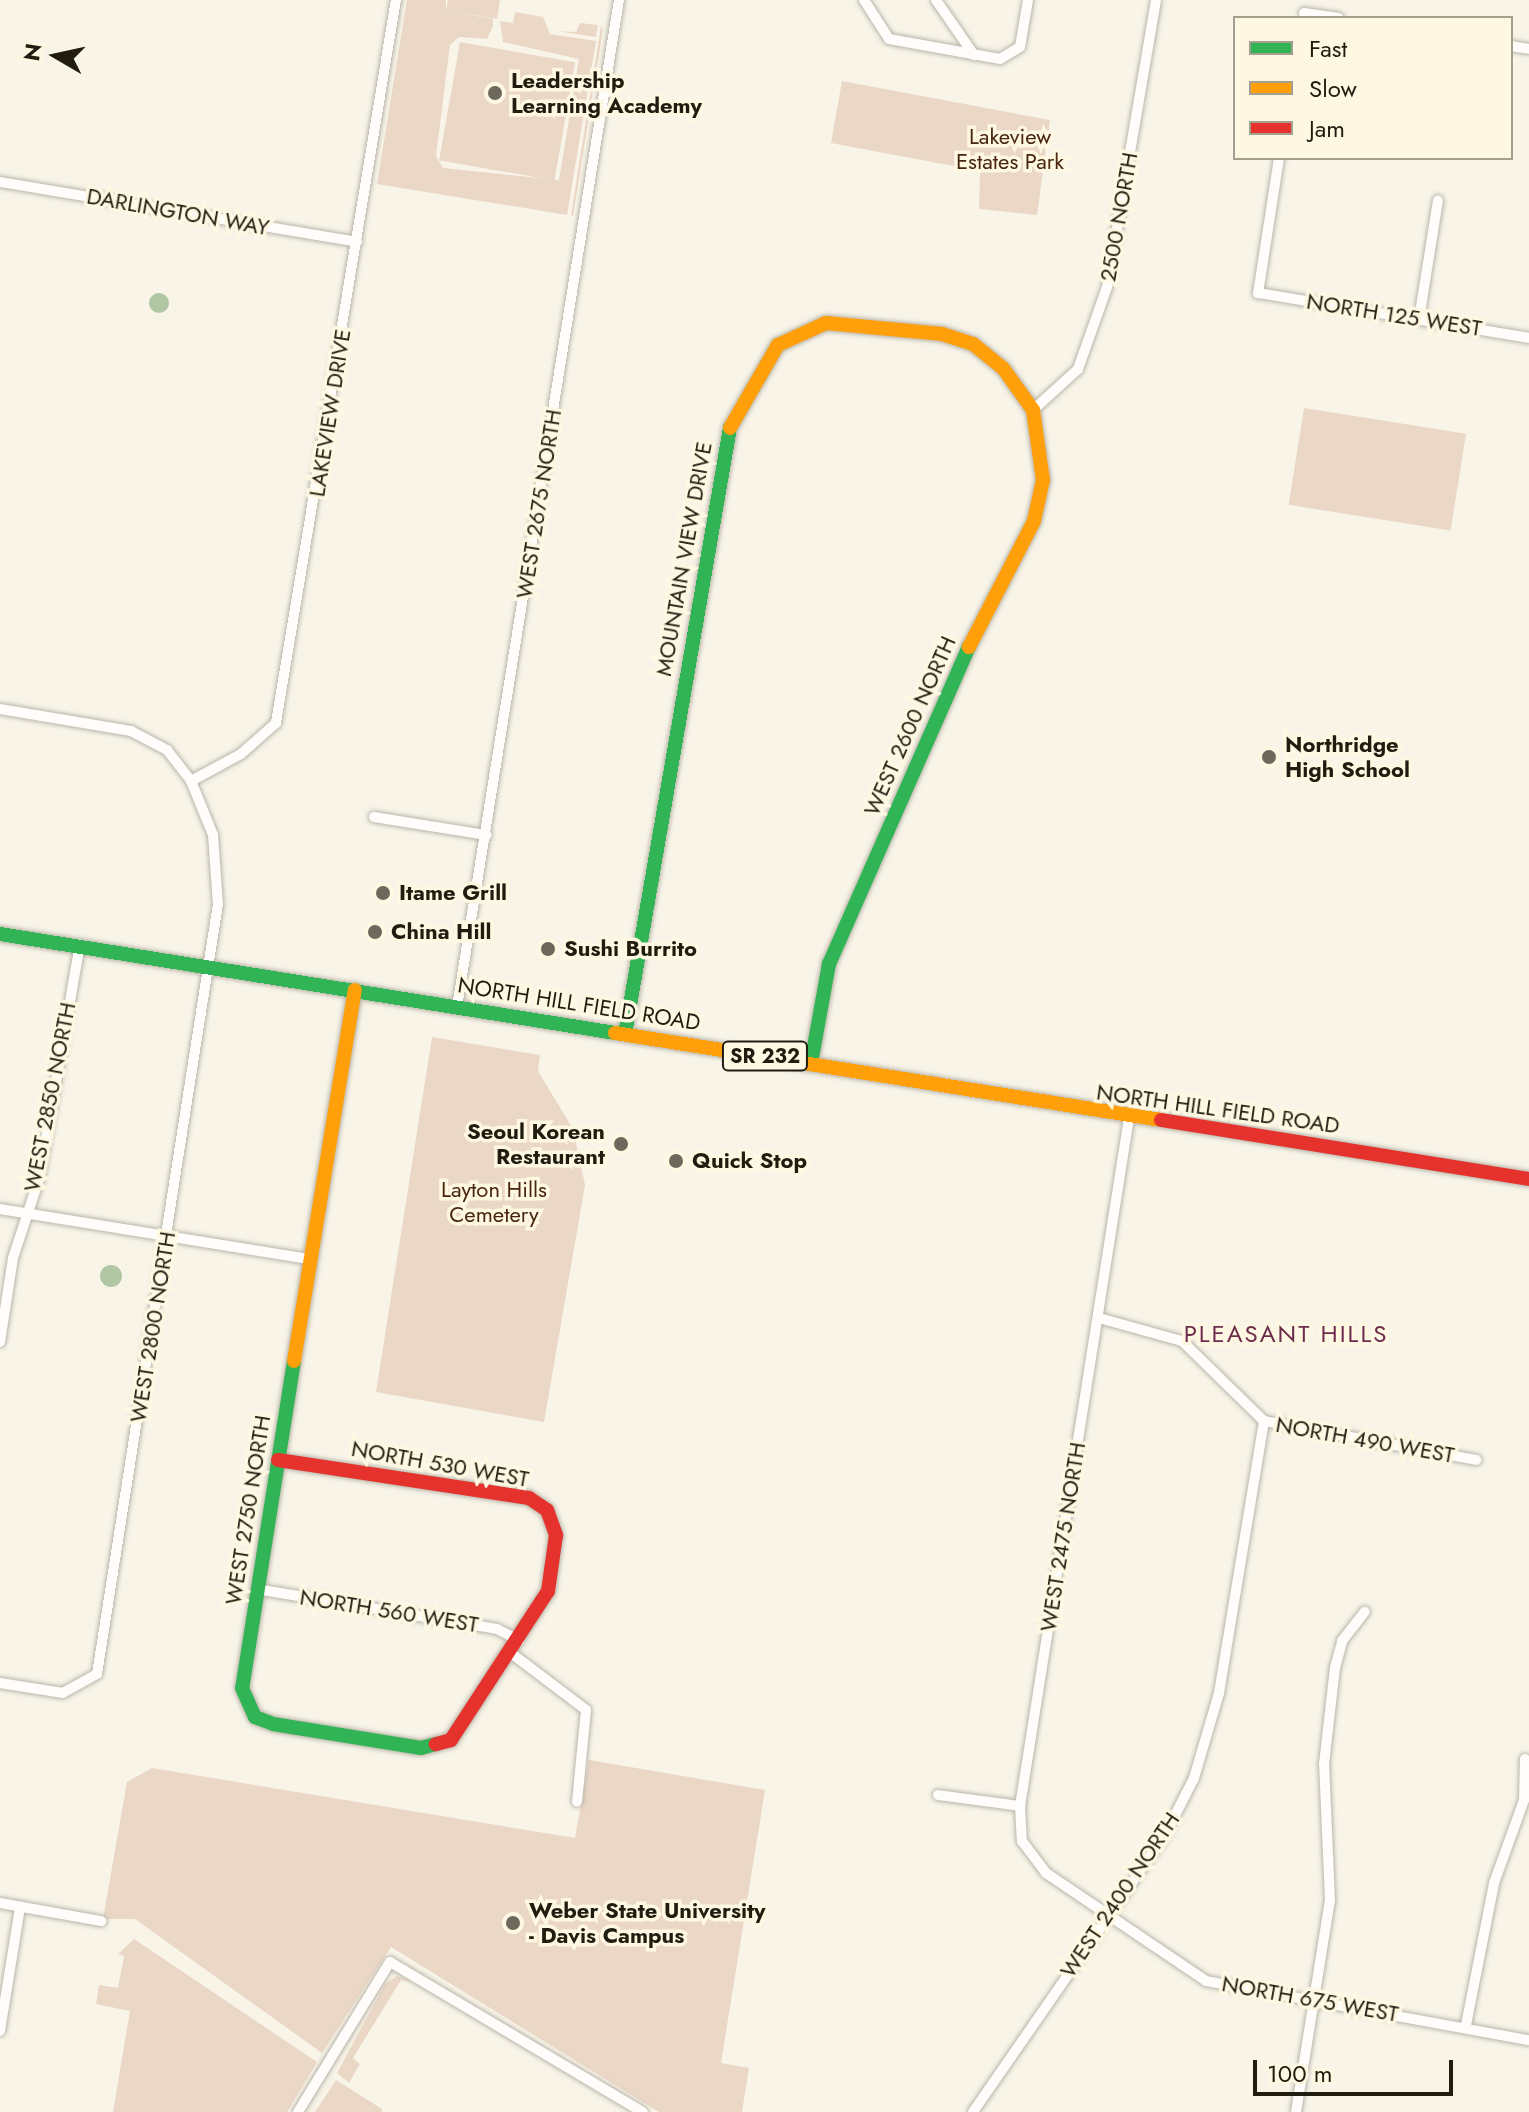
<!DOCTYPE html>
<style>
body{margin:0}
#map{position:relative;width:1529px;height:2112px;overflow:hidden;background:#f8f4e8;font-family:Jost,sans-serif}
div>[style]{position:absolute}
.green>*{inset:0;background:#ebd7c6;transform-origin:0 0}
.water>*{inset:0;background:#b1c6a3}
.round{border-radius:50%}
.roads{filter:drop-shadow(0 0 2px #bab6aa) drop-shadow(0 0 2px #bab6aa)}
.street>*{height:10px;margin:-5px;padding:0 5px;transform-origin:5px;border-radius:5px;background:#fefdfc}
.fast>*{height:14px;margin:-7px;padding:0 7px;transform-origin:7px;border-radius:7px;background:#30b455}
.slow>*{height:14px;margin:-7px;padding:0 7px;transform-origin:7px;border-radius:7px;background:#ff9f0a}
.jam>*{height:14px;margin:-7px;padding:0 7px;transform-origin:7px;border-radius:7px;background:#e5322d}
.dots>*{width:22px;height:22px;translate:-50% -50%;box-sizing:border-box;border:4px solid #fef8e2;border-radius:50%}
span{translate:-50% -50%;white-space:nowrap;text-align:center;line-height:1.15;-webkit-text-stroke:7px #fef8e2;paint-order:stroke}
.shield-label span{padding:2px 6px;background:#fef8e2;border:2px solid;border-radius:6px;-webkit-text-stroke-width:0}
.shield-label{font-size:20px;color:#201c0f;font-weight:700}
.poi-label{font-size:22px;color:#201c0f;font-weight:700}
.left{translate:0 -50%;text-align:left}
.right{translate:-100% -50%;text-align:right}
.park-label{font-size:22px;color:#47250e}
.street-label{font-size:22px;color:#201c0f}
.neighbourhood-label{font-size:24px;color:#6d2c4d;letter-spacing:2px}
.legend{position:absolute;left:1233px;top:16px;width:280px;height:144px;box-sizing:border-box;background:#fef8e2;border:2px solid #a5a08e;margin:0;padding:10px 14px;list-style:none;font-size:24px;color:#201c0f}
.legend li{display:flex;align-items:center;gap:16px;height:40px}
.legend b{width:40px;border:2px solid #a5a08e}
.north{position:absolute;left:16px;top:16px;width:80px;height:80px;-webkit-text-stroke:6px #fef8e2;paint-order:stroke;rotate:279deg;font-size:22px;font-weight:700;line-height:32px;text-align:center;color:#201c0f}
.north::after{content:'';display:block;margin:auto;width:28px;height:36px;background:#201c0f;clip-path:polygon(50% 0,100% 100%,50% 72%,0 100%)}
.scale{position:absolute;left:1253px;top:2060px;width:200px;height:36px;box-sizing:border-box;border:4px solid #201c0f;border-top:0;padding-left:10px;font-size:24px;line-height:28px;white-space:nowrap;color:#201c0f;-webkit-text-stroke:6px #fef8e2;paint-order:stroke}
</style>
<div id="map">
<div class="green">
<div style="clip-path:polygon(407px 0,446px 0,446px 12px,448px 0,500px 0,497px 19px,447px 11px,493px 19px,493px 26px,487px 39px,459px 37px,450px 45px,436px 156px,443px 168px,559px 180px,579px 59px,503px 42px,500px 21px,513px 23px,515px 12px,543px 17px,550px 34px,596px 41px,567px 215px,377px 184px)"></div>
<div style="clip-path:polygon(580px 23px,598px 25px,596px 37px,557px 31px,576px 32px)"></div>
<div style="clip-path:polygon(601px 26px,603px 29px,573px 216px,571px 215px)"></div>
<div style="left:460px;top:42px;width:117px;height:120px;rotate:10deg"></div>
<div style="clip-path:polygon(842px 81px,1050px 120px,1037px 215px,979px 209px,980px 171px,831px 143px)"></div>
<div style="left:1304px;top:408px;width:164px;height:98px;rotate:9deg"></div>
<div style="clip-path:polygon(432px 1037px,540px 1055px,538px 1071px,573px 1129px,585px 1185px,544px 1422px,376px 1392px)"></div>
<div style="clip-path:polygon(589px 1760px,765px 1790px,721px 2063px,749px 2068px,742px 2112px,659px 2112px,391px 1947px,322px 2053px,135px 1919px,103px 1919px,127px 1782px,152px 1768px,575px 1838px)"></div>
<div style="clip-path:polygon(134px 1939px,317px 2062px,287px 2112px,113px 2112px,130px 2011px,96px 2004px,99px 1985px,118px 1988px,124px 1956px,118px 1954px)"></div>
<div style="clip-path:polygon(397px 1976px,412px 1982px,401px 1980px,353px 2058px,360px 2064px,349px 2083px,337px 2073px,385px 1984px)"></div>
<div style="clip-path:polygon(336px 2080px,382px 2109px,382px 2112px,315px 2112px)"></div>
</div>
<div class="water">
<div class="round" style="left:149px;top:293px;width:20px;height:20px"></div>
<div class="round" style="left:100px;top:1265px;width:22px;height:22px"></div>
</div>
<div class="roads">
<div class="street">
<div style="left:864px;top:0;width:46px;rotate:57.3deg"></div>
<div style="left:889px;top:39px;width:113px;rotate:10.2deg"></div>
<div style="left:1000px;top:59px;width:23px;rotate:-31deg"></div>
<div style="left:1020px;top:47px;width:48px;rotate:-80.3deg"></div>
<div style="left:936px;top:0;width:67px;rotate:55.4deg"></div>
<div style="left:1304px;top:13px;width:35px;rotate:8deg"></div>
<div style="left:1511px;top:46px;width:18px;rotate:9deg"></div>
<div style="left:1279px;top:158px;width:137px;rotate:98.8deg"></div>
<div style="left:1258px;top:293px;width:275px;rotate:9.4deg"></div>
<div style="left:0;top:182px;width:362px;rotate:9.5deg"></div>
<div style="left:1419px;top:319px;width:120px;rotate:-80.9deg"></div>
<div style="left:1033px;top:410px;width:61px;rotate:-42.3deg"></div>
<div style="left:1078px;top:369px;width:87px;rotate:-70.5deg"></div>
<div style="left:1107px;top:287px;width:291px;rotate:-80.3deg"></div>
<div style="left:0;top:709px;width:133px;rotate:9.5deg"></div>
<div style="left:131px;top:731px;width:41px;rotate:27.8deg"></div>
<div style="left:167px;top:750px;width:39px;rotate:52deg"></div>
<div style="left:191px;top:781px;width:58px;rotate:67.8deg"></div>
<div style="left:213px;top:835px;width:69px;rotate:85.9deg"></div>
<div style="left:218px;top:904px;width:779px;rotate:98.93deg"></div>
<div style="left:97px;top:1674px;width:39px;rotate:151deg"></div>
<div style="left:63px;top:1693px;width:64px;rotate:-171deg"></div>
<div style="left:191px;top:781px;width:57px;rotate:-28.4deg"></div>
<div style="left:241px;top:754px;width:47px;rotate:-41.5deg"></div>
<div style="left:276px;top:723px;width:733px;rotate:-80.58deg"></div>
<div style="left:374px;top:817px;width:114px;rotate:9.1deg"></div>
<div style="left:457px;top:1007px;width:1020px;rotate:-80.86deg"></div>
<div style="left:1129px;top:1118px;width:697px;rotate:99deg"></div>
<div style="left:1020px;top:1806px;width:35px;rotate:87deg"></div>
<div style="left:1022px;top:1841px;width:40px;rotate:53deg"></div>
<div style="left:1046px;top:1873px;width:193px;rotate:34deg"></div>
<div style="left:1206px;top:1981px;width:328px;rotate:10.4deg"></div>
<div style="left:0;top:1209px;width:314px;rotate:9.2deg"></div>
<div style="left:1099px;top:1318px;width:86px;rotate:15.5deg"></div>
<div style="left:1182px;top:1341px;width:115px;rotate:44.3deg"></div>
<div style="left:1264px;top:1421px;width:216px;rotate:10.4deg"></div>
<div style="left:0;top:1342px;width:85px;rotate:-81.2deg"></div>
<div style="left:13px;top:1258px;width:83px;rotate:-71.8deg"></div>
<div style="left:39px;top:1179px;width:238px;rotate:-80.1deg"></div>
<div style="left:256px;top:1589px;width:244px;rotate:9.4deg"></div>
<div style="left:497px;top:1629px;width:25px;rotate:27deg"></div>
<div style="left:511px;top:1653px;width:94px;rotate:37.2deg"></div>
<div style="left:586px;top:1710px;width:92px;rotate:95.6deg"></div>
<div style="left:938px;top:1795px;width:83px;rotate:7.6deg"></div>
<div style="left:0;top:1903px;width:103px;rotate:10.1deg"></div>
<div style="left:1466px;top:2025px;width:145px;rotate:-78.8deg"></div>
<div style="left:1494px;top:1883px;width:88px;rotate:-70.1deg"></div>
<div style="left:1524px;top:1800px;width:41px;rotate:-88.6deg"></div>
<div style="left:0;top:2031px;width:126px;rotate:-80.8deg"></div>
<div style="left:298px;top:2112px;width:176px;rotate:-58.5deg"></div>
<div style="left:390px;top:1962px;width:294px;rotate:30.7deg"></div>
<div style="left:973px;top:2112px;width:339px;rotate:-55.3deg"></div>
<div style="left:1166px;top:1833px;width:62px;rotate:-63deg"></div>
<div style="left:1194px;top:1778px;width:89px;rotate:-73.6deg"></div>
<div style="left:1219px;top:1693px;width:276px;rotate:-80.6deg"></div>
<div style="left:1296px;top:2112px;width:215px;rotate:-80.9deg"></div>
<div style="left:1330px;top:1900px;width:136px;rotate:-92.5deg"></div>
<div style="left:1324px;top:1764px;width:97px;rotate:-83.5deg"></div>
<div style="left:1335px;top:1668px;width:28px;rotate:-75deg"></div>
<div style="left:1342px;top:1641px;width:37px;rotate:-52deg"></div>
</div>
<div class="fast">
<div style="left:0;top:934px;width:623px;rotate:9.14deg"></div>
<div style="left:625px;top:1034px;width:615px;rotate:-80.17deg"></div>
<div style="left:811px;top:1063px;width:101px;rotate:-79.7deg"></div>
<div style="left:829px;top:964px;width:347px;rotate:-66.2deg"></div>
<div style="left:294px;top:1361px;width:331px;rotate:99deg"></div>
<div style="left:242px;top:1688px;width:32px;rotate:66deg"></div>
<div style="left:255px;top:1717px;width:19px;rotate:21deg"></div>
<div style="left:273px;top:1724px;width:150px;rotate:9.2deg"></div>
<div style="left:421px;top:1748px;width:16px;rotate:-15deg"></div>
</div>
<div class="slow">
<div style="left:730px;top:428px;width:96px;rotate:-60deg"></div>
<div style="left:778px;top:345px;width:53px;rotate:-24.6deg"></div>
<div style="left:826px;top:323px;width:117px;rotate:5.4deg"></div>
<div style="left:942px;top:334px;width:33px;rotate:18deg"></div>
<div style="left:973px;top:344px;width:38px;rotate:39deg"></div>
<div style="left:1003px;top:368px;width:52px;rotate:54.5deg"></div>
<div style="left:1033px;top:410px;width:71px;rotate:81.9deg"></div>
<div style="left:1043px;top:480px;width:42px;rotate:102.4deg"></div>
<div style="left:1034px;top:521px;width:142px;rotate:117.3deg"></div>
<div style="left:615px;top:1033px;width:553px;rotate:9.05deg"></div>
<div style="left:294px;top:1361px;width:376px;rotate:-80.7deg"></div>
</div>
<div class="jam">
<div style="left:1161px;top:1120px;width:373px;rotate:9.1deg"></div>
<div style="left:278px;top:1460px;width:254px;rotate:8.6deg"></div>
<div style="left:529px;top:1498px;width:22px;rotate:34deg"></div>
<div style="left:547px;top:1510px;width:27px;rotate:70deg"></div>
<div style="left:556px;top:1535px;width:57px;rotate:98.1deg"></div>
<div style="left:548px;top:1591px;width:178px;rotate:123.1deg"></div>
<div style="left:451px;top:1740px;width:16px;rotate:165deg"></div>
</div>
</div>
<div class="dots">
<div style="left:495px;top:93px;background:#6c685b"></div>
<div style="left:1269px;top:757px;background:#6c685b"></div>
<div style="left:383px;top:893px;background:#6c685b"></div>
<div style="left:375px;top:932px;background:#6c685b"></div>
<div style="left:548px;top:949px;background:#6c685b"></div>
<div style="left:621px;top:1144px;background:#6c685b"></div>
<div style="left:676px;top:1161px;background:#6c685b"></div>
<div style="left:513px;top:1923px;background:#6c685b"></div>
</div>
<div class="shield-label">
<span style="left:765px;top:1056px">SR 232</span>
</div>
<div class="poi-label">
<span class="left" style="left:511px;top:93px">Leadership<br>Learning Academy</span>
<span class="left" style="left:1285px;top:757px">Northridge<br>High School</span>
<span class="left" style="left:399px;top:893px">Itame Grill</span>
<span class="left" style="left:391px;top:932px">China Hill</span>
<span class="left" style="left:564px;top:949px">Sushi Burrito</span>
<span class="right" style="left:605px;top:1144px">Seoul Korean<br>Restaurant</span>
<span class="left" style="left:692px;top:1161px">Quick Stop</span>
<span class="left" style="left:529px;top:1923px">Weber State University<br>- Davis Campus</span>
</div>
<div class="park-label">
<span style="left:1010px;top:149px">Lakeview<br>Estates Park</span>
<span style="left:494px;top:1202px">Layton Hills<br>Cemetery</span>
</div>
<div class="street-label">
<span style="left:178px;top:212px;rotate:10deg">DARLINGTON WAY</span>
<span style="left:1119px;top:217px;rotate:-80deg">2500 NORTH</span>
<span style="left:1394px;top:315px;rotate:9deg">NORTH 125 WEST</span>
<span style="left:330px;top:413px;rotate:-81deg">LAKEVIEW DRIVE</span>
<span style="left:539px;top:504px;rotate:-81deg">WEST 2675 NORTH</span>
<span style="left:684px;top:559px;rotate:-80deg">MOUNTAIN VIEW DRIVE</span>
<span style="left:910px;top:726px;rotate:-66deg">WEST 2600 NORTH</span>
<span style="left:579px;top:1004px;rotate:9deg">NORTH HILL FIELD ROAD</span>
<span style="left:50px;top:1097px;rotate:-79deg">WEST 2850 NORTH</span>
<span style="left:1218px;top:1109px;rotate:8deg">NORTH HILL FIELD ROAD</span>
<span style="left:153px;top:1327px;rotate:-81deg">WEST 2800 NORTH</span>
<span style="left:1365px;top:1440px;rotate:10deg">NORTH 490 WEST</span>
<span style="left:440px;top:1464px;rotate:10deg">NORTH 530 WEST</span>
<span style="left:248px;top:1510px;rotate:-81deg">WEST 2750 NORTH</span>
<span style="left:1063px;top:1537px;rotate:-81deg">WEST 2475 NORTH</span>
<span style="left:389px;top:1611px;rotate:9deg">NORTH 560 WEST</span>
<span style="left:1120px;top:1895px;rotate:-56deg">WEST 2400 NORTH</span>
<span style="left:1310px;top:1999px;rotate:10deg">NORTH 675 WEST</span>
</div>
<div class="neighbourhood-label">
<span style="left:1286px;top:1334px">PLEASANT HILLS</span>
</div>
<ul class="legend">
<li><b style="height:10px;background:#30b455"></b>Fast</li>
<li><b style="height:10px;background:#ff9f0a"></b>Slow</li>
<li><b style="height:10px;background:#e5322d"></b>Jam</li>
</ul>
<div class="north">N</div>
<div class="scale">100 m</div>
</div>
